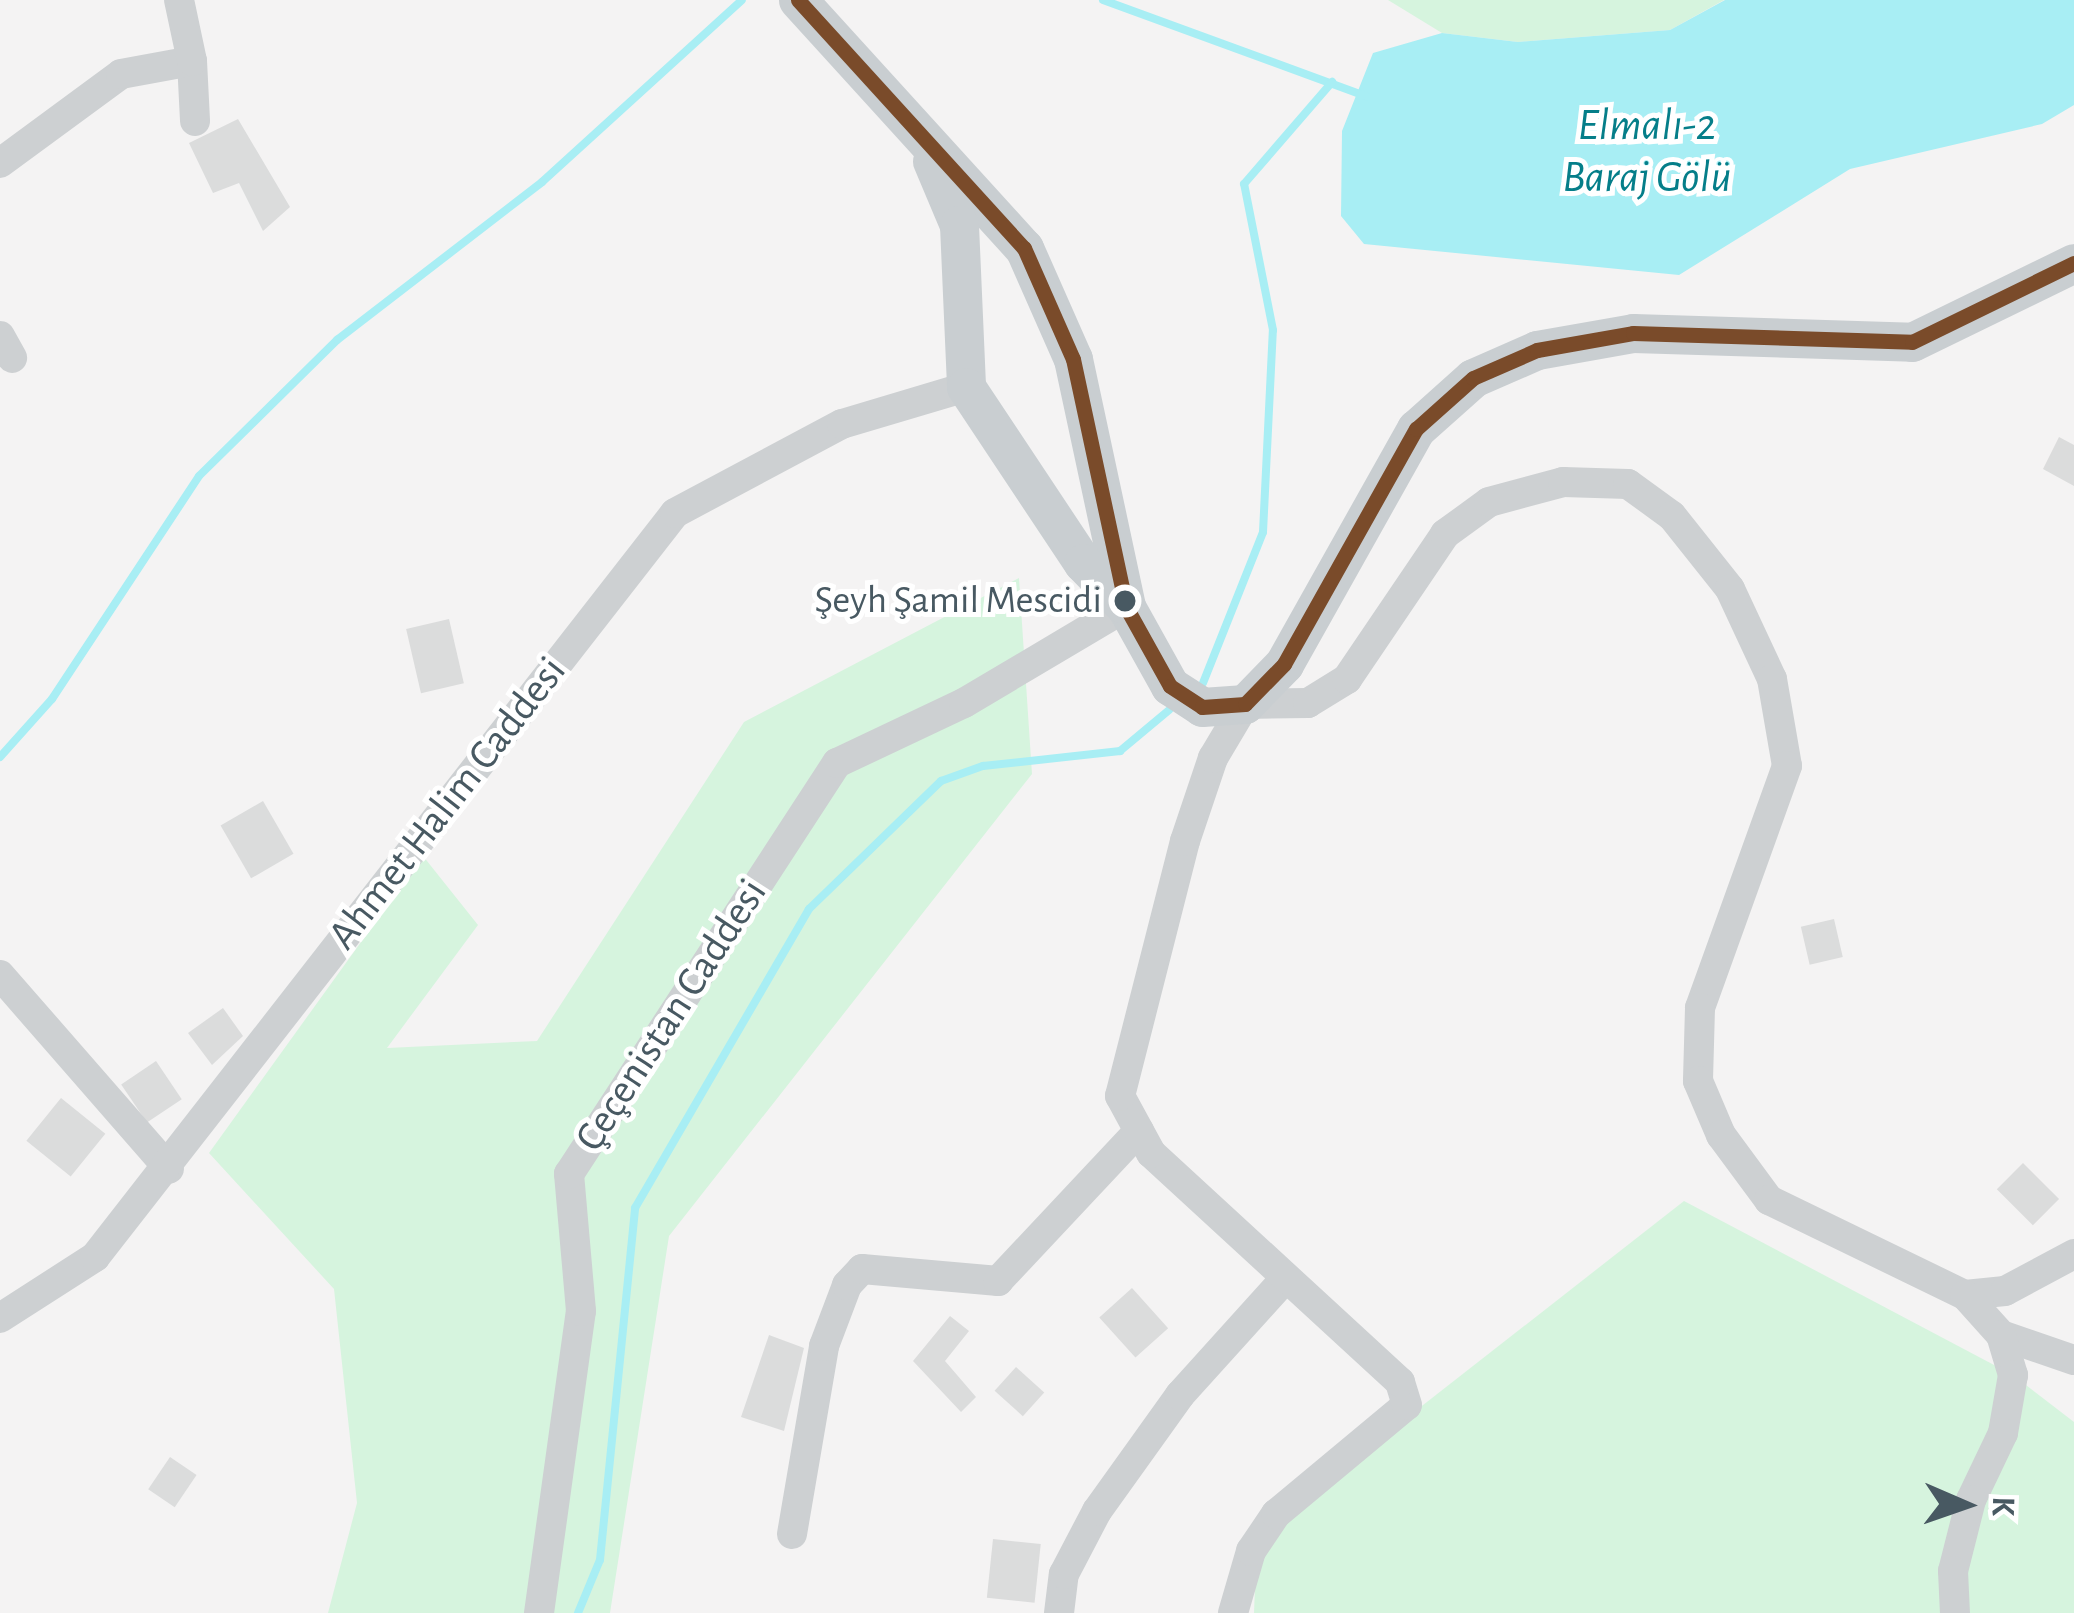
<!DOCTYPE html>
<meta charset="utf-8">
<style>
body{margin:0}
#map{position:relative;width:2074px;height:1613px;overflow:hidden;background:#f4f3f3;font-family:"Alegreya Sans",sans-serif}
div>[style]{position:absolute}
.green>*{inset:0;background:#d6f4de}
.water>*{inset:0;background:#a8eef4}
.stream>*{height:8px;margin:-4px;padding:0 4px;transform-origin:4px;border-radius:4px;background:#a8eef4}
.building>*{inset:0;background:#dbdcdc;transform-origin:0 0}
.minor>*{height:30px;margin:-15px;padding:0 15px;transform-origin:15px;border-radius:15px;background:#cdd0d2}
.major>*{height:39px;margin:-19.5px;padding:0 19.5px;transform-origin:19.5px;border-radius:19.5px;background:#c9ced1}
.bus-1>*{height:15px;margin:-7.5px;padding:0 7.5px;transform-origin:7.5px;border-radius:7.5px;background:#7a4b2a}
.dots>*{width:33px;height:33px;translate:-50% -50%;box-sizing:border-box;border:6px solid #fff;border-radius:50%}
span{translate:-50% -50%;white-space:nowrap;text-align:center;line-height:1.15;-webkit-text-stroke:10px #fff;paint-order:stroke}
.bus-label{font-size:39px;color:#485962}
.right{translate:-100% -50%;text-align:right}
.street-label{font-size:42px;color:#485962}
.water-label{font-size:45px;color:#057e89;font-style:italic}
.north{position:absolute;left:1906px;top:1445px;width:120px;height:120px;-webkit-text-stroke:9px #fff;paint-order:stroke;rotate:92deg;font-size:33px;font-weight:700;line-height:48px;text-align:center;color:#485962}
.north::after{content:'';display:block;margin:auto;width:42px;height:54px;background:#485962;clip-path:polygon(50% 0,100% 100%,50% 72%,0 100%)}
</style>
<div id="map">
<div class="green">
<div style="clip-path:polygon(1388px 0,1724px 0,1670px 30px,1518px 42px,1442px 33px)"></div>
<div style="clip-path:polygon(1019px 578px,1032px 774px,669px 1236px,610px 1613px,328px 1613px,357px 1503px,334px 1289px,209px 1153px,423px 856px,478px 925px,387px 1048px,537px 1041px,744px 722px)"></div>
<div style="clip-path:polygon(1684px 1201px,2013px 1375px,2074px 1422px,2074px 1613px,1254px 1613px,1257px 1535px)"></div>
</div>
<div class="water">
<div style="clip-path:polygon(1725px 0,2074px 0,2074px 105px,2042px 124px,1850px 169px,1679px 275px,1364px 244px,1341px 216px,1342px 131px,1373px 53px,1442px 33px,1518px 42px,1670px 30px)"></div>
</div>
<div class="stream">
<div style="left:1103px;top:0;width:280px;rotate:20.1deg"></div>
<div style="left:1203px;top:683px;width:162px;rotate:-68.3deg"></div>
<div style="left:1263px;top:532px;width:202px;rotate:-87.2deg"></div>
<div style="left:1273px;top:330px;width:149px;rotate:-101.2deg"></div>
<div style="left:1244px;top:184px;width:135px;rotate:-49.2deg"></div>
<div style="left:0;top:757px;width:78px;rotate:-48.1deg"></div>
<div style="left:52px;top:699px;width:267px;rotate:-56.6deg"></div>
<div style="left:199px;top:476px;width:194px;rotate:-44.6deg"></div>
<div style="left:337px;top:340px;width:259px;rotate:-37.6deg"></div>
<div style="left:542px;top:182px;width:270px;rotate:-42.3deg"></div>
<div style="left:578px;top:1613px;width:57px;rotate:-67.5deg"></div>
<div style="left:600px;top:1560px;width:354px;rotate:-84.3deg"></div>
<div style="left:635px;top:1208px;width:346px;rotate:-59.8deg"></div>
<div style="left:809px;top:909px;width:184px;rotate:-44.1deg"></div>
<div style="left:941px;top:781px;width:45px;rotate:-19.7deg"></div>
<div style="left:983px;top:766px;width:138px;rotate:-6.2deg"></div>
<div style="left:1120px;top:751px;width:64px;rotate:-39.9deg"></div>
</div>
<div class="building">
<div style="clip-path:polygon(238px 119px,290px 207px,263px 231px,239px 183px,213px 193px,189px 143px)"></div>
<div style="clip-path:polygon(2059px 437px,2074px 445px,2074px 486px,2043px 469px)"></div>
<div style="left:449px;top:619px;width:66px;height:44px;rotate:77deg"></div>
<div style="left:263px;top:801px;width:61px;height:49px;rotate:60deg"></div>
<div style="left:1834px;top:919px;width:39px;height:34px;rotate:77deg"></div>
<div style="clip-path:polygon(223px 1008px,243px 1036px,212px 1065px,188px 1033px)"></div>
<div style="left:156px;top:1061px;width:46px;height:42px;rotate:56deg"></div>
<div style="left:61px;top:1098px;width:57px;height:55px;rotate:39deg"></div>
<div style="left:2023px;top:1163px;width:51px;height:37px;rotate:45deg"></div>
<div style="left:1132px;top:1288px;width:54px;height:44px;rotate:48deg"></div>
<div style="clip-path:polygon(950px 1316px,969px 1331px,945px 1361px,976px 1397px,961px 1412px,913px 1361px)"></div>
<div style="clip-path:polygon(769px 1335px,804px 1348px,784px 1431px,741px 1417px)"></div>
<div style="left:1016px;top:1367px;width:38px;height:32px;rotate:42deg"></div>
<div style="left:170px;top:1457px;width:32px;height:39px;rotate:34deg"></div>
<div style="left:993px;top:1539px;width:48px;height:59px;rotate:6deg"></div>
</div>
<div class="minor">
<div style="left:192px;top:61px;width:60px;rotate:87.1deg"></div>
<div style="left:0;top:163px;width:150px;rotate:-36.3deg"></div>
<div style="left:121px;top:74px;width:72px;rotate:-10.4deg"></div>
<div style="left:192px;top:61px;width:62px;rotate:-102deg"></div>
<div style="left:0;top:336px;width:25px;rotate:61deg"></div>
<div style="left:0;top:975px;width:257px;rotate:48.9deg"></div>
<div style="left:1965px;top:1295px;width:40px;rotate:-5.7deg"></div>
<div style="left:2005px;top:1291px;width:78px;rotate:-28.2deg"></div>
<div style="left:0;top:1318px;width:113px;rotate:-32.7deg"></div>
<div style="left:95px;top:1257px;width:943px;rotate:-52.06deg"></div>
<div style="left:675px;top:513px;width:189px;rotate:-28.1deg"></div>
<div style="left:842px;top:424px;width:129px;rotate:-16.6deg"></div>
<div style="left:2001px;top:1335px;width:77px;rotate:18.9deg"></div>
<div style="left:792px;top:1534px;width:191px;rotate:-80.3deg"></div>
<div style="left:824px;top:1346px;width:65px;rotate:-69.3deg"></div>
<div style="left:847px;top:1285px;width:22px;rotate:-47deg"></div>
<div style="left:862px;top:1269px;width:137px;rotate:5deg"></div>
<div style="left:998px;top:1281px;width:206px;rotate:-46.8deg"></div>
<div style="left:539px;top:1613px;width:305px;rotate:-82.1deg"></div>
<div style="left:581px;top:1311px;width:138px;rotate:-95deg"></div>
<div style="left:569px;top:1174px;width:491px;rotate:-56.9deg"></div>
<div style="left:837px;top:763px;width:140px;rotate:-25.3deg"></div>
<div style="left:964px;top:703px;width:188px;rotate:-30.7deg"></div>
<div style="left:1059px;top:1613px;width:39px;rotate:-83deg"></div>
<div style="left:1064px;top:1574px;width:71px;rotate:-62.4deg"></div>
<div style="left:1097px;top:1511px;width:143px;rotate:-54.4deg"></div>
<div style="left:1180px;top:1395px;width:154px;rotate:-47.9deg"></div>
<div style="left:1233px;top:1613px;width:65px;rotate:-73.8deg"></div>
<div style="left:1251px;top:1551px;width:45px;rotate:-56deg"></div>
<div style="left:1276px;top:1514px;width:170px;rotate:-39.8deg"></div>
<div style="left:1407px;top:1405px;width:24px;rotate:-107deg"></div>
<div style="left:1400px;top:1382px;width:338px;rotate:-137.4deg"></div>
<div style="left:1151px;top:1153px;width:65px;rotate:-118.5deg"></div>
<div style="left:1120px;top:1096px;width:263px;rotate:-75.7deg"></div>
<div style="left:1185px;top:841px;width:88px;rotate:-71.4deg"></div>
<div style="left:1213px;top:758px;width:63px;rotate:-59.3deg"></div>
<div style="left:1245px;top:704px;width:63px;rotate:-0.9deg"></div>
<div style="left:1308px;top:703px;width:46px;rotate:-31.6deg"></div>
<div style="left:1347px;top:679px;width:175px;rotate:-55.9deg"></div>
<div style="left:1445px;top:534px;width:54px;rotate:-36deg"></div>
<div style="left:1489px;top:502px;width:77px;rotate:-15.1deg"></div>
<div style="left:1563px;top:482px;width:65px;rotate:1.8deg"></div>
<div style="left:1628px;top:484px;width:54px;rotate:36deg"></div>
<div style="left:1672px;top:516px;width:93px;rotate:51.5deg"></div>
<div style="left:1730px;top:589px;width:99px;rotate:65deg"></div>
<div style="left:1772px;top:679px;width:88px;rotate:80.2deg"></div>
<div style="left:1787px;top:766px;width:257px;rotate:109.8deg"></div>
<div style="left:1700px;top:1008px;width:73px;rotate:91.6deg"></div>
<div style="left:1698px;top:1081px;width:59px;rotate:66.9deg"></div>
<div style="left:1721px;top:1135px;width:81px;rotate:53.6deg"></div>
<div style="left:1769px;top:1200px;width:218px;rotate:25.9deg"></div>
<div style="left:1965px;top:1295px;width:54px;rotate:48deg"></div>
<div style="left:2001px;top:1335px;width:42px;rotate:73.3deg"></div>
<div style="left:2013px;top:1375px;width:59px;rotate:99.8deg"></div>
<div style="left:2003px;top:1433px;width:74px;rotate:115.5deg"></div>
<div style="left:1971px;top:1500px;width:73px;rotate:104.2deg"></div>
<div style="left:1953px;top:1571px;width:42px;rotate:87.3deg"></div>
</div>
<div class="major">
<div style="left:798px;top:0;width:336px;rotate:47.7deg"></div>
<div style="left:1024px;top:248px;width:121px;rotate:66.2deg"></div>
<div style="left:1073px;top:359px;width:254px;rotate:77.9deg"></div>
<div style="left:1126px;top:607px;width:90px;rotate:60.9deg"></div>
<div style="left:1170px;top:686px;width:38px;rotate:33deg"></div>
<div style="left:1202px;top:707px;width:43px;rotate:-4deg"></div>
<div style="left:1245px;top:704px;width:56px;rotate:-45.7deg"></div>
<div style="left:1284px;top:664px;width:270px;rotate:-60.7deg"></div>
<div style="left:1416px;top:429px;width:76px;rotate:-41.8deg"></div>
<div style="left:1473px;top:378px;width:70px;rotate:-23.6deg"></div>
<div style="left:1537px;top:350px;width:97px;rotate:-10deg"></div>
<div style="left:1633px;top:333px;width:279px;rotate:1.8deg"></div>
<div style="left:1912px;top:342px;width:180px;rotate:-26deg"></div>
<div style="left:932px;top:161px;width:69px;rotate:67.1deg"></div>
<div style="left:959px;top:225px;width:162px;rotate:87.5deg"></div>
<div style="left:966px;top:387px;width:211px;rotate:56.4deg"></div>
<div style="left:1083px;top:563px;width:56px;rotate:45.7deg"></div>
</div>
<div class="bus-1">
<div style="left:798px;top:0;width:336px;rotate:47.7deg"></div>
<div style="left:1024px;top:248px;width:121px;rotate:66.2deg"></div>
<div style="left:1073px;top:359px;width:254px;rotate:77.9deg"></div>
<div style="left:1126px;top:607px;width:90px;rotate:60.9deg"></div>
<div style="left:1170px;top:686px;width:38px;rotate:33deg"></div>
<div style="left:1202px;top:707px;width:43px;rotate:-4deg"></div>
<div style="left:1245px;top:704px;width:56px;rotate:-45.7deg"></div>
<div style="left:1284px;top:664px;width:270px;rotate:-60.7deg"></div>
<div style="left:1416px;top:429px;width:76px;rotate:-41.8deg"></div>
<div style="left:1473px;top:378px;width:70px;rotate:-23.6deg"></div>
<div style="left:1537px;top:350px;width:97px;rotate:-10deg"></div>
<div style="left:1633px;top:333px;width:279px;rotate:1.8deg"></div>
<div style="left:1912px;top:342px;width:180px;rotate:-26deg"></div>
</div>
<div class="dots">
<div style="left:1125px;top:601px;background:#485962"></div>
</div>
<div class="bus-label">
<span class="right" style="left:1102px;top:601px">Şeyh Şamil Mescidi</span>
</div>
<div class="street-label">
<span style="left:447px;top:803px;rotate:-52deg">Ahmet Halim Caddesi</span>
<span style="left:671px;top:1015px;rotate:-57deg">Çeçenistan Caddesi</span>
</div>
<div class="water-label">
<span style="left:1647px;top:152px">Elmalı-2<br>Baraj Gölü</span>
</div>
<div class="north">K</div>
</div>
